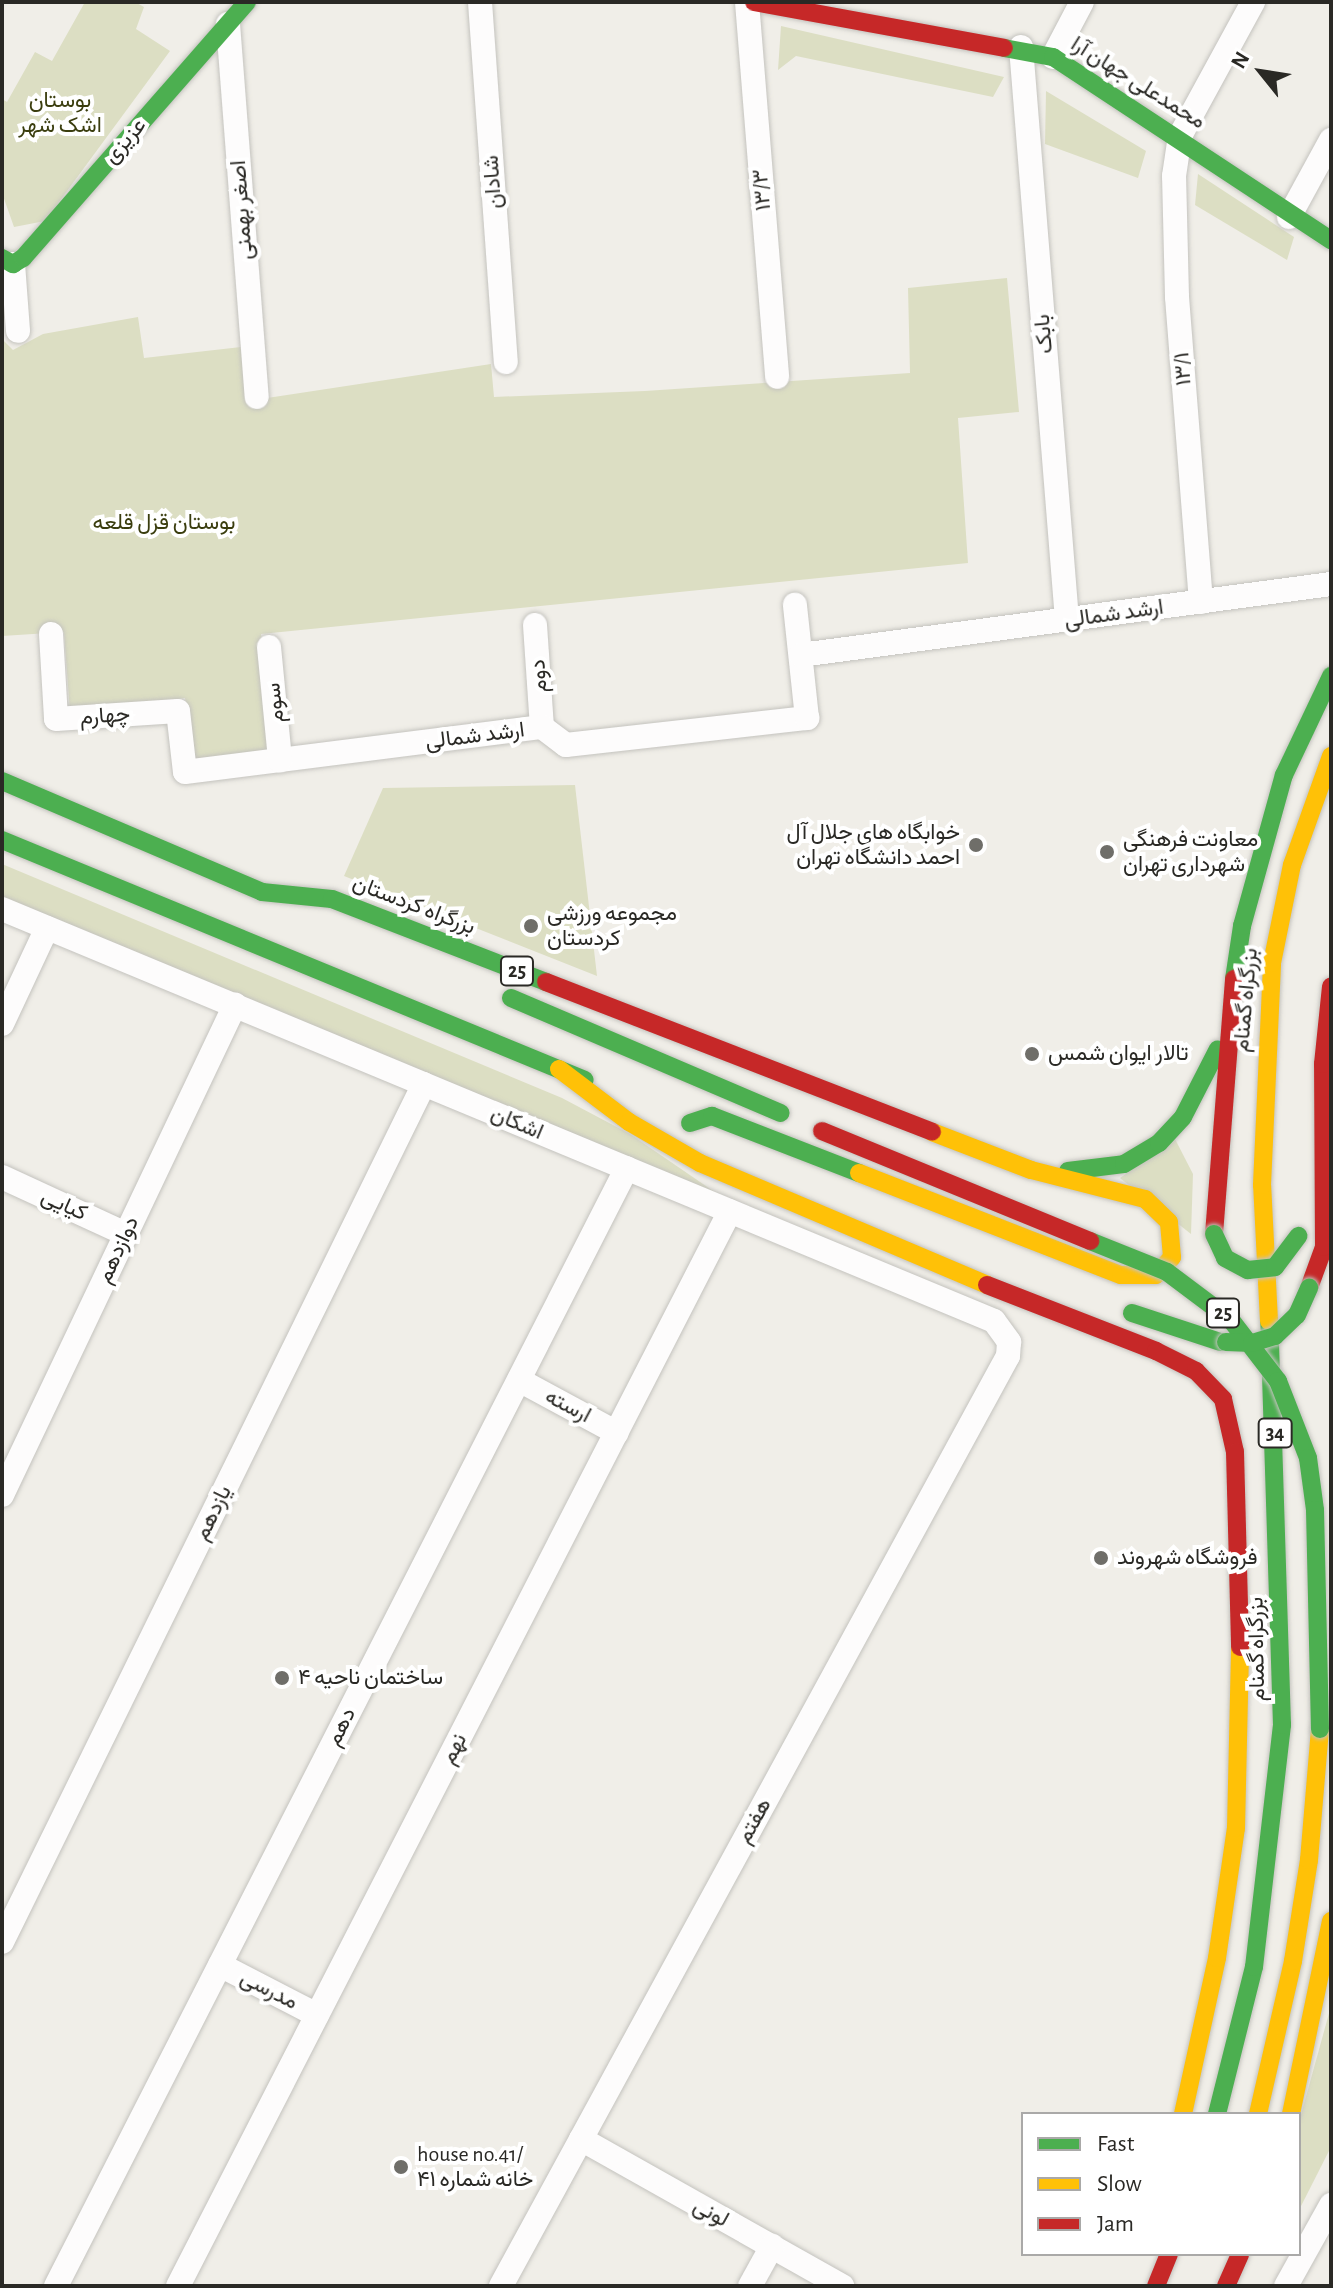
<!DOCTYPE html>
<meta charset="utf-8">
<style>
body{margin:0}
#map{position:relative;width:1333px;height:2288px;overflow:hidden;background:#f0eee8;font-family:"Alegreya Sans",Vazirmatn,sans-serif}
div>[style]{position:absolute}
.green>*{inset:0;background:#dcdec3}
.roads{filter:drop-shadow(0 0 2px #c4c3be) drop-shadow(0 0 2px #c4c3be)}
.street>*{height:24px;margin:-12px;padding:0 12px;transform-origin:12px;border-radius:12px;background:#fdfcfc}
.fast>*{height:18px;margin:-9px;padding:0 9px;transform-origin:9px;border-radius:9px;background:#4caf50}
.slow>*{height:18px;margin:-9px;padding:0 9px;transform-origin:9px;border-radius:9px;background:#ffc107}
.jam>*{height:18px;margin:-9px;padding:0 9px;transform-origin:9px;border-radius:9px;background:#c62828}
.bridges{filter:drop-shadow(0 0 2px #c4c3be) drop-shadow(0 0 2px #c4c3be)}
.fast-bridge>*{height:18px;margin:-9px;padding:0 9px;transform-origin:9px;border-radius:9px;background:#4caf50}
.jam-bridge>*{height:18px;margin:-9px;padding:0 9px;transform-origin:9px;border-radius:9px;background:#c62828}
.dots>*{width:22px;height:22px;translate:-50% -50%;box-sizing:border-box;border:4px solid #fff;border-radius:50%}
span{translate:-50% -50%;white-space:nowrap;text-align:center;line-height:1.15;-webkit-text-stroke:8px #fff;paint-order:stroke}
.shield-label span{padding:2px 6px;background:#fff;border:2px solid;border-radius:6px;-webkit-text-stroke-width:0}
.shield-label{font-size:20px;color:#2a2925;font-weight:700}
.street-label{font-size:22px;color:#2a2925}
.park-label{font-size:22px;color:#3a3d0e}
.poi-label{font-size:22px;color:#2a2925}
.right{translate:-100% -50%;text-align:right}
.left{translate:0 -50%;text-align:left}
.frame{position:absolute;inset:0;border:4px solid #2a2925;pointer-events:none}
.legend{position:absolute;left:1021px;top:2112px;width:280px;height:144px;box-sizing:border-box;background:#fff;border:2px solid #aaa9a8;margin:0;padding:10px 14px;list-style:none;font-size:24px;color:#2a2925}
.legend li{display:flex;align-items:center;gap:16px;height:40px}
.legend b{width:40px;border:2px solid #aaa9a8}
.north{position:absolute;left:1221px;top:32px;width:80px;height:80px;-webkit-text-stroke:6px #fff;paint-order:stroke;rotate:300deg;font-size:22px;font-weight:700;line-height:32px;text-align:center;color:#2a2925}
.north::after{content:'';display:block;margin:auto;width:28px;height:36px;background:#2a2925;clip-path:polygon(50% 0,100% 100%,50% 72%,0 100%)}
</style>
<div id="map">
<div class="green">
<div style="clip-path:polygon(85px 2px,135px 2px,144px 7px,136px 29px,170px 51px,45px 221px,14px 227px,2px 193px,2px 99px,7px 102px,35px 52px,52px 61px)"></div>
<div style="clip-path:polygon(781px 26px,1004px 77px,993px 97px,796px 56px,778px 70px)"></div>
<div style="clip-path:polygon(1046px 91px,1146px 151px,1138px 178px,1045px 144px)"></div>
<div style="clip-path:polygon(1198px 174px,1294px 237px,1287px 260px,1195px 205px)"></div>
<div style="clip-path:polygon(1007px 278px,1019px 412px,958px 418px,968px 563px,261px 634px,275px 751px,194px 762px,185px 698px,70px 712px,64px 632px,2px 636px,2px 339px,13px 350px,43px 334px,138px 317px,144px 358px,241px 347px,248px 401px,491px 364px,494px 397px,645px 391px,910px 373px,908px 288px)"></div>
<div style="clip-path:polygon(575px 785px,597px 976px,344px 876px,383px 788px)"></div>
<div style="clip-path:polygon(2px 864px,562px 1098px,630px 1134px,741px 1210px,2px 897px)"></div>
<div style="clip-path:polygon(1175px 1139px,1193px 1174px,1191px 1234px,1120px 1178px)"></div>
<div style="clip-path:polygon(1331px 2006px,1331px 2147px,1299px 2210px,1299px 2122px)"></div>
</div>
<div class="roads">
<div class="street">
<div style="left:480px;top:2px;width:361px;rotate:85.9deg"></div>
<div style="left:747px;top:2px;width:376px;rotate:85.4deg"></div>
<div style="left:228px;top:24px;width:374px;rotate:85.6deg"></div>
<div style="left:1021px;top:47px;width:575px;rotate:85.41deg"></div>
<div style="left:1053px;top:57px;width:62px;rotate:-62.2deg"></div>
<div style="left:1289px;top:217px;width:88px;rotate:-61.4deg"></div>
<div style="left:13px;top:264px;width:67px;rotate:85.7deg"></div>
<div style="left:1201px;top:602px;width:306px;rotate:-94.5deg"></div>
<div style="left:1177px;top:297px;width:121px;rotate:-91.4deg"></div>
<div style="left:1174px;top:176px;width:40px;rotate:-81.5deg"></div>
<div style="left:1180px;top:136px;width:153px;rotate:-61.4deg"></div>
<div style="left:535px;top:625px;width:102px;rotate:86.1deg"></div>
<div style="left:51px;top:634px;width:85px;rotate:86.6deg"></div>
<div style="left:56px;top:719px;width:122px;rotate:-3.8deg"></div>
<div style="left:178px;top:711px;width:61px;rotate:83.5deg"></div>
<div style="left:185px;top:772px;width:360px;rotate:-7.2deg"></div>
<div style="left:542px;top:727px;width:30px;rotate:37deg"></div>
<div style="left:566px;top:745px;width:243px;rotate:-6.4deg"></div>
<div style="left:807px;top:718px;width:114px;rotate:-96.1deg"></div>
<div style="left:269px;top:647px;width:114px;rotate:84.4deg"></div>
<div style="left:801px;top:655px;width:535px;rotate:-7.63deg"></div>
<div style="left:2px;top:909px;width:1074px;rotate:22.55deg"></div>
<div style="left:994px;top:1321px;width:26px;rotate:54deg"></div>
<div style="left:1009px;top:1342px;width:14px;rotate:94deg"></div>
<div style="left:1008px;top:1356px;width:1059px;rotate:118.6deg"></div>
<div style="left:2px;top:1024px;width:106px;rotate:-64.9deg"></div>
<div style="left:2px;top:1177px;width:136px;rotate:24.7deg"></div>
<div style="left:519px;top:1380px;width:111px;rotate:28.4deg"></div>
<div style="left:2px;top:1495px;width:543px;rotate:-64.57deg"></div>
<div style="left:2px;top:1942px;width:956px;rotate:-63.81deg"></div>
<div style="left:220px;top:1965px;width:109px;rotate:27.3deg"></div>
<div style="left:581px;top:2139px;width:300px;rotate:29.4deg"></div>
<div style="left:56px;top:2286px;width:1255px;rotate:-62.95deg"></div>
<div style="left:178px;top:2286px;width:1208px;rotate:-62.82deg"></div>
<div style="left:750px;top:2286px;width:46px;rotate:-61.2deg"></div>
<div style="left:1286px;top:2286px;width:93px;rotate:-60.9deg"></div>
</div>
<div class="fast">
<div style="left:1004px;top:48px;width:50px;rotate:10.4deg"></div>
<div style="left:1053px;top:57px;width:333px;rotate:33.4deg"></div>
<div style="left:2px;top:258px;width:13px;rotate:29deg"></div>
<div style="left:13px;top:264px;width:12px;rotate:-31deg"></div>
<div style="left:23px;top:258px;width:340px;rotate:-48.8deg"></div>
<div style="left:2px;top:781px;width:283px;rotate:23.1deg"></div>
<div style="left:262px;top:892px;width:70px;rotate:5.7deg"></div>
<div style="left:332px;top:899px;width:230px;rotate:21.2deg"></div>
<div style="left:2px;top:840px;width:630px;rotate:22.38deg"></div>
<div style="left:1234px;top:979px;width:54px;rotate:-81.4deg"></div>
<div style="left:1242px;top:926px;width:157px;rotate:-74.5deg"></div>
<div style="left:1284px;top:775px;width:110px;rotate:-64.6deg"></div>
<div style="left:511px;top:998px;width:293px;rotate:23.1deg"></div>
<div style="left:690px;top:1123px;width:23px;rotate:-18deg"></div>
<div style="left:712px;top:1116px;width:158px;rotate:21.2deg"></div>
<div style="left:1068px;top:1171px;width:56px;rotate:-7.1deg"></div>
<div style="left:1124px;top:1164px;width:41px;rotate:-31deg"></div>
<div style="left:1159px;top:1143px;width:35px;rotate:-47deg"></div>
<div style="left:1183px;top:1117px;width:76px;rotate:-62.8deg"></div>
<div style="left:1132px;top:1313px;width:93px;rotate:18.2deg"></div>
<div style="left:1217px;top:2114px;width:152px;rotate:-75.9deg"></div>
<div style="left:1254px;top:1967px;width:244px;rotate:-83.4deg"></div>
<div style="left:1282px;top:1725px;width:404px;rotate:-91.8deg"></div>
</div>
<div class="slow">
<div style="left:559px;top:1069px;width:88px;rotate:37.1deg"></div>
<div style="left:629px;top:1122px;width:82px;rotate:30deg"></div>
<div style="left:700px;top:1163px;width:312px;rotate:23deg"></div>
<div style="left:859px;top:1173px;width:281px;rotate:21.3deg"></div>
<div style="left:1121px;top:1275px;width:35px"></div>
<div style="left:1156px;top:1275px;width:24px;rotate:-48deg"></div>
<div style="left:1172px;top:1257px;width:35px;rotate:-95deg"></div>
<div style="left:1169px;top:1222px;width:33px;rotate:-136deg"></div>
<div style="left:1145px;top:1199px;width:118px;rotate:-165.7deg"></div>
<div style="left:1031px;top:1170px;width:106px;rotate:-159deg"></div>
<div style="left:1269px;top:1321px;width:136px;rotate:-92.9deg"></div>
<div style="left:1262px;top:1185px;width:222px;rotate:-87.4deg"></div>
<div style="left:1272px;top:963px;width:100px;rotate:-78.5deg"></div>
<div style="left:1292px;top:865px;width:116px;rotate:-70.3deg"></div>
<div style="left:1183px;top:2114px;width:160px;rotate:-77.7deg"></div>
<div style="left:1217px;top:1958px;width:131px;rotate:-81.7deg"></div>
<div style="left:1236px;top:1828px;width:181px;rotate:-88.7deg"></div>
<div style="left:1258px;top:2114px;width:157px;rotate:-77.1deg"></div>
<div style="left:1293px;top:1961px;width:102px;rotate:-81deg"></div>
<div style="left:1309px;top:1860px;width:131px;rotate:-85.2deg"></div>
<div style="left:1291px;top:2114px;width:197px;rotate:-78.3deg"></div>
</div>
<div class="jam">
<div style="left:754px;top:2px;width:254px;rotate:10.4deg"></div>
<div style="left:546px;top:982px;width:414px;rotate:21.2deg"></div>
<div style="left:1214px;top:1234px;width:256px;rotate:-85.5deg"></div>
<div style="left:987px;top:1285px;width:181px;rotate:21.3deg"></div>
<div style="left:1156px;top:1351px;width:45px;rotate:26.6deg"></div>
<div style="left:1196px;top:1371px;width:39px;rotate:46deg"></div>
<div style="left:1223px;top:1399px;width:54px;rotate:77.2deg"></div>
<div style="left:1235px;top:1452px;width:195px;rotate:88.5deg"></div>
<div style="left:1309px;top:1288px;width:44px;rotate:-69.9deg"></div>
<div style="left:1324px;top:1247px;width:183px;rotate:-90.3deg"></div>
<div style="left:1323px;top:1064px;width:78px;rotate:-84.1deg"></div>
<div style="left:1156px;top:2286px;width:35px;rotate:-68deg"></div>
<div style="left:1226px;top:2286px;width:35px;rotate:-66deg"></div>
</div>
</div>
<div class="bridges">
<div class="fast-bridge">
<div style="left:1214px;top:1234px;width:26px;rotate:65deg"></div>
<div style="left:1225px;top:1258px;width:26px;rotate:28deg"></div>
<div style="left:1248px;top:1270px;width:27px;rotate:-6deg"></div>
<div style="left:1275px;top:1267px;width:39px;rotate:-53deg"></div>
<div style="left:1090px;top:1241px;width:83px;rotate:21.9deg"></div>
<div style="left:1167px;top:1272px;width:80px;rotate:36.9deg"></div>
<div style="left:1231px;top:1320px;width:77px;rotate:52.4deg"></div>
<div style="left:1278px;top:1381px;width:83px;rotate:68.7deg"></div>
<div style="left:1308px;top:1458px;width:52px;rotate:82.3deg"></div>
<div style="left:1315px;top:1510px;width:219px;rotate:88.7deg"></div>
<div style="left:1226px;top:1342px;width:26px;rotate:2deg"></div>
<div style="left:1252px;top:1343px;width:24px;rotate:-17deg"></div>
<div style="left:1275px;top:1336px;width:30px;rotate:-44deg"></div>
<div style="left:1297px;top:1315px;width:30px;rotate:-66deg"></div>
</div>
<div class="jam-bridge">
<div style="left:822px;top:1131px;width:290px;rotate:22.3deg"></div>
</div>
</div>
<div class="dots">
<div style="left:976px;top:845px;background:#6f6e69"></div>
<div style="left:1107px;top:852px;background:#6f6e69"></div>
<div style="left:531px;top:926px;background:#6f6e69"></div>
<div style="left:1032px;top:1054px;background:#6f6e69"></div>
<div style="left:1101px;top:1558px;background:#6f6e69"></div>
<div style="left:282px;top:1678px;background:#6f6e69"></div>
<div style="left:401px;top:2167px;background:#6f6e69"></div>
</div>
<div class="shield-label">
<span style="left:517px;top:971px">25</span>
<span style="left:1223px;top:1313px">25</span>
<span style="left:1275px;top:1433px">34</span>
</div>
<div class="street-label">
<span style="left:1138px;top:83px;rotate:32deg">محمدعلی جهان آرا</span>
<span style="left:125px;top:141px;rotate:-49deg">عزیزی</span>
<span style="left:493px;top:182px;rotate:-94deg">شادان</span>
<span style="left:762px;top:190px;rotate:-95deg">۱۳/۳</span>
<span style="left:242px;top:210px;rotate:-94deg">اصغر بهمنی</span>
<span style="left:1044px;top:334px;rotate:-95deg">بابک</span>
<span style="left:1183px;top:369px;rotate:-94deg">۱۳/۱</span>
<span style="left:1114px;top:614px;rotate:-8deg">ارشد شمالی</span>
<span style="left:539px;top:676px;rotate:-94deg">دوم</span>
<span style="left:275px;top:703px;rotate:-96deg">سوم</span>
<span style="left:105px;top:716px;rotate:-4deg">چهارم</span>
<span style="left:475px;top:736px;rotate:-7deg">ارشد شمالی</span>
<span style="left:414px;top:905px;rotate:21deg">بزرگراه کردستان</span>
<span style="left:1246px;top:1000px;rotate:-85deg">بزرگراه گمنام</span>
<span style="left:517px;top:1123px;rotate:23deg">اشکان</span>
<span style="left:64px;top:1205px;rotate:24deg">کیایی</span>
<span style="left:118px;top:1250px;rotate:-65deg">دوازدهم</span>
<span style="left:568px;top:1406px;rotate:28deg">ارسته</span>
<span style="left:213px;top:1513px;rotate:-64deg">یازدهم</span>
<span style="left:1257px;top:1649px;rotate:-91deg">بزرگراه گمنام</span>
<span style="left:341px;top:1727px;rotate:-63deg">دهم</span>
<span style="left:454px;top:1749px;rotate:-63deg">نهم</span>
<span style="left:754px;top:1821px;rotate:-61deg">هفتم</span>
<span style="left:269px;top:1990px;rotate:27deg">مدرسی</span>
<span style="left:711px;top:2213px;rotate:29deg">لونی</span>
</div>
<div class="park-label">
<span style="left:60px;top:113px">بوستان<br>اشک شهر</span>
<span style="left:164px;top:523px">بوستان قزل قلعه</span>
</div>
<div class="poi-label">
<span class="right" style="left:960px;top:845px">خوابگاه های جلال آل<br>احمد دانشگاه تهران</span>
<span class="left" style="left:1123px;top:852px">معاونت فرهنگی<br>شهرداری تهران</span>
<span class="left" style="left:547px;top:926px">مجموعه ورزشی<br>کردستان</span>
<span class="left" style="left:1048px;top:1054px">تالار ایوان شمس</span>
<span class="left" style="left:1117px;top:1558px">فروشگاه شهروند</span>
<span class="left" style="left:298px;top:1678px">ساختمان ناحیه ۴</span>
<span class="left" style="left:417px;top:2167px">house no.41/<br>خانه شماره ۴۱</span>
</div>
<div class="frame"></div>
<ul class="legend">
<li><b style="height:10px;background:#4caf50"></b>Fast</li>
<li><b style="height:10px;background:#ffc107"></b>Slow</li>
<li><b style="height:10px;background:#c62828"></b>Jam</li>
</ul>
<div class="north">N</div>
</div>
